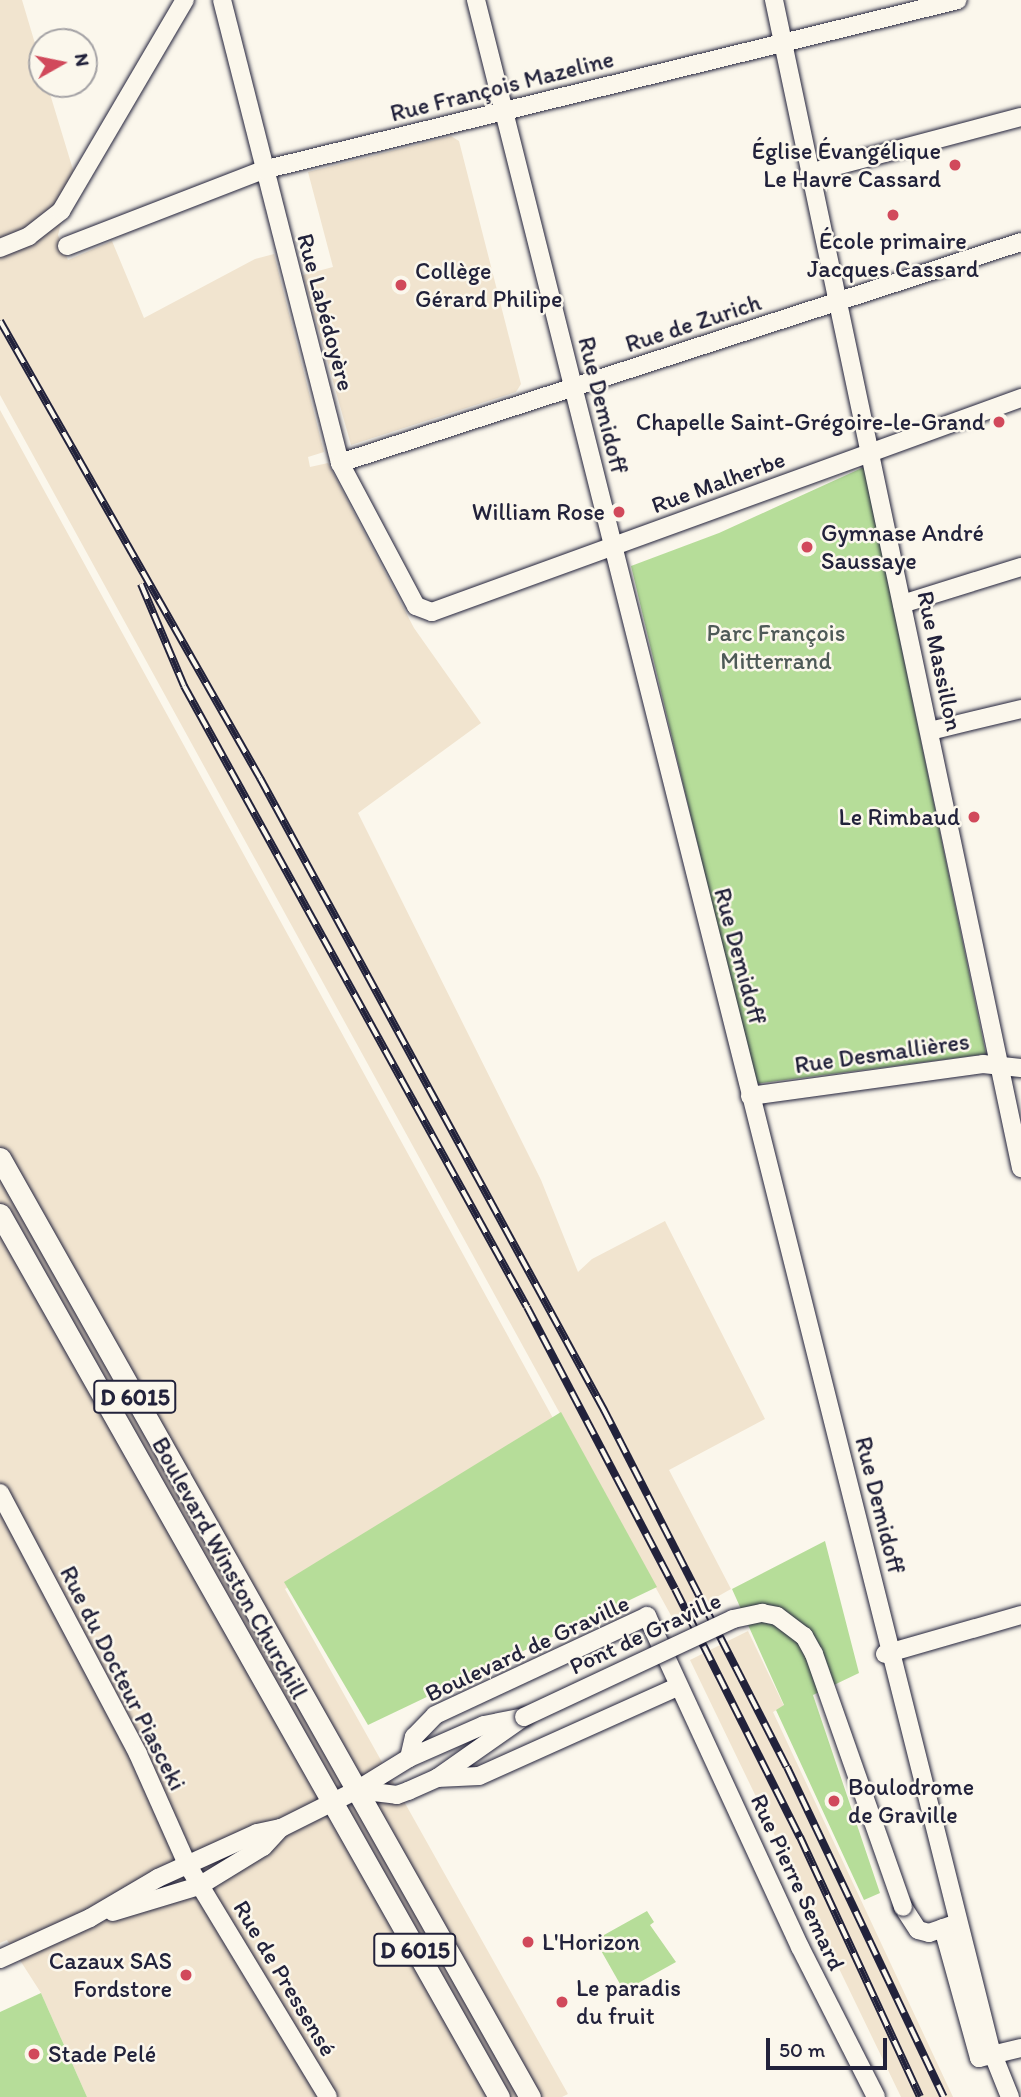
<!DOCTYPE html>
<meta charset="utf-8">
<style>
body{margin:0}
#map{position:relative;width:1021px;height:2097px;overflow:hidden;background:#fbf7ec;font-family:Itim,sans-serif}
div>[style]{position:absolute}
.built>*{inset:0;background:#f1e4cf}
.green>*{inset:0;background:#b6dd99}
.roads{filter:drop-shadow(0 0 2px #22223b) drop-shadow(0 0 2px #22223b)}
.minor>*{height:18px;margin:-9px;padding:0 9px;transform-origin:9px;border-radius:9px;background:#fbf7ec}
.major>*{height:21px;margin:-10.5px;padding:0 10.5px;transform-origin:10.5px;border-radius:10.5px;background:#fbf7ec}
.rail>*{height:8px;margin-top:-4px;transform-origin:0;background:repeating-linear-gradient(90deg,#fbf7ec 0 16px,#22223b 0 32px);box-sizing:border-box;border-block:2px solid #22223b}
.bridges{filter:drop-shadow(0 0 2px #22223b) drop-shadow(0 0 2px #22223b)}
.minor-bridge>*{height:18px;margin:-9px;padding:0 9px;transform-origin:9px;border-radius:9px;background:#fbf7ec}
.dots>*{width:19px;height:19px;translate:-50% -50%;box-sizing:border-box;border:4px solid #fbf7ec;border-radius:50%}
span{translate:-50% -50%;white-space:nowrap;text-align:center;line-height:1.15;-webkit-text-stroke:5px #fbf7ec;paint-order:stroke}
.shield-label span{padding:2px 5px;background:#fbf7ec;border:2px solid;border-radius:5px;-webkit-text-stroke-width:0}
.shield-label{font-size:23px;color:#22223b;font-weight:700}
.street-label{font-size:24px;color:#22223b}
.poi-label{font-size:24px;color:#22223b}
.right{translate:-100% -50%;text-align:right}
.left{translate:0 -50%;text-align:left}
.park-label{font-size:24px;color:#4e5a57}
.north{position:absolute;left:28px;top:28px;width:70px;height:70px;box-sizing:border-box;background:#fbf7ec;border:2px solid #a4a2a5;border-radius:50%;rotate:81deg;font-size:19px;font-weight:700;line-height:28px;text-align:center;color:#22223b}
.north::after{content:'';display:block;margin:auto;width:24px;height:32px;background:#d1495b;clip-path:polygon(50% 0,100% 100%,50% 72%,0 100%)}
.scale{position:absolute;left:766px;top:2038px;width:121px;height:32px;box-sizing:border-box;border:4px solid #22223b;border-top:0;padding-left:9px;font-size:21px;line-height:24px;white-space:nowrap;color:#22223b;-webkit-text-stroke:5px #fbf7ec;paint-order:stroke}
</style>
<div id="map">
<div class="built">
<div style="clip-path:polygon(0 0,22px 0,42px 67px,42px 84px,47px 84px,74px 173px,58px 235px,68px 260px,112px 241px,144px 318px,255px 259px,274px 254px,324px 452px,308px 457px,310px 467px,328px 463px,414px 628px,481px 723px,358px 813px,541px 1180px,578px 1272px,592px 1259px,665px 1221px,765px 1419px,669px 1470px,731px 1589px,674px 1621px,0 395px)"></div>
<div style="clip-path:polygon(451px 136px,459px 141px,521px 384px,516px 392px,351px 445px,303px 275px,333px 267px,308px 172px)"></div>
<div style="clip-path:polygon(0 410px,554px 1420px,285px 1589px,568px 2094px,562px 2097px,87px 2097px,41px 1993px,7px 1940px,0 1943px)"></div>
<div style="clip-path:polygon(748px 1631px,784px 1706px,773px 1712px,953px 2097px,901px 2097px,690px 1660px)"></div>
</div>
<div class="green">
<div style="clip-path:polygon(864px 467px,986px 1054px,755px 1084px,631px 566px,719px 533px)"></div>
<div style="clip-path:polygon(561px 1412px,657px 1587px,368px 1725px,284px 1582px)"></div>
<div style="clip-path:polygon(825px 1541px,859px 1673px,813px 1695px,880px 1893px,864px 1900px,776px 1710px,784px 1705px,732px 1589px)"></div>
<div style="clip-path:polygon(647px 1911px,654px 1922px,650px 1925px,676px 1962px,624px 1991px,595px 1940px)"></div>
<div style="clip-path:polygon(41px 1993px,87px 2097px,0 2097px,0 2012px)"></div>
</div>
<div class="roads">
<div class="minor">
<div style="left:222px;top:0;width:478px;rotate:75.7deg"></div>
<div style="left:340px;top:463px;width:162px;rotate:62deg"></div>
<div style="left:416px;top:606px;width:17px;rotate:21deg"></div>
<div style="left:432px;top:612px;width:627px;rotate:-19.97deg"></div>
<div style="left:476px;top:0;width:2111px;rotate:75.9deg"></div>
<div style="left:990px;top:2047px;width:54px;rotate:68.2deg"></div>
<div style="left:774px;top:0;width:1194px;rotate:78.06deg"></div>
<div style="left:809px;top:173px;width:219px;rotate:-14.8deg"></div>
<div style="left:67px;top:246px;width:210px;rotate:-21.2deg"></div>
<div style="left:263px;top:170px;width:715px;rotate:-13.74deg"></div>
<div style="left:0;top:248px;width:31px;rotate:-22deg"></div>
<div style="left:29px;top:236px;width:41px;rotate:-38deg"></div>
<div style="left:61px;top:211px;width:245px;rotate:-59.6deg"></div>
<div style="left:340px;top:463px;width:716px;rotate:-17.98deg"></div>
<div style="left:902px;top:604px;width:125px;rotate:-17.3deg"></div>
<div style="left:930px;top:731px;width:94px;rotate:-13.6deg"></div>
<div style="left:750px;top:1096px;width:235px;rotate:-7.8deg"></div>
<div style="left:983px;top:1064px;width:38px;rotate:6deg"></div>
<div style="left:0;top:1493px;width:295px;rotate:62.1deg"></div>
<div style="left:138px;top:1754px;width:120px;rotate:66deg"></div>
<div style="left:187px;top:1864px;width:272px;rotate:58.8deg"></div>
<div style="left:885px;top:1654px;width:141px;rotate:-16deg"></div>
<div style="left:409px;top:1758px;width:22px;rotate:-77deg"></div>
<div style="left:414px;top:1737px;width:30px;rotate:-46deg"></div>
<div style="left:435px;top:1715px;width:234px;rotate:-25deg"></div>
<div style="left:647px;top:1616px;width:365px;rotate:65.2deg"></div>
<div style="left:800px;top:1947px;width:168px;rotate:63.1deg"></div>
<div style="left:437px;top:1778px;width:42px;rotate:-2.7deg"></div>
<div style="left:479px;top:1776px;width:219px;rotate:-24.2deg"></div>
<div style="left:357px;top:1790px;width:40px;rotate:7.1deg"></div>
<div style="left:397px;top:1795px;width:12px;rotate:-20deg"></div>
<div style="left:408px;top:1791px;width:32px;rotate:-24deg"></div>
<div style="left:437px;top:1778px;width:103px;rotate:-35.1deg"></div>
<div style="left:903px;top:1907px;width:27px;rotate:57deg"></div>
<div style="left:918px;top:1930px;width:11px;rotate:15deg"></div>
<div style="left:929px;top:1933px;width:28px;rotate:-19deg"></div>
<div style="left:113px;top:1912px;width:90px;rotate:-16.8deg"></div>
<div style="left:199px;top:1886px;width:75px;rotate:-31.4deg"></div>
<div style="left:263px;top:1847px;width:26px;rotate:-47deg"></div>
<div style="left:943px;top:1928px;width:135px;rotate:74.5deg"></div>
<div style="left:979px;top:2058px;width:43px;rotate:-13.4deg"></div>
<div style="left:0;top:1959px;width:99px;rotate:-24.5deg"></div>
<div style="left:90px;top:1918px;width:79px;rotate:-30.5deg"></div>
<div style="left:158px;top:1878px;width:109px;rotate:-24.4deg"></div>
<div style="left:257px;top:1833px;width:25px;rotate:-12deg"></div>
<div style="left:281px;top:1828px;width:85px;rotate:-26.6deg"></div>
<div style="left:357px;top:1790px;width:61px;rotate:-31.6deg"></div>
<div style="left:409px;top:1758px;width:82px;rotate:-23.7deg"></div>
<div style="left:484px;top:1725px;width:41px;rotate:-11.3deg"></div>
</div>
<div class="major">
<div style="left:0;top:1158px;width:1078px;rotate:60.56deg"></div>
<div style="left:0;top:1214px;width:1014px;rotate:60.53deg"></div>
</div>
</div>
<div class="rail">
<div style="left:0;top:321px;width:526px;rotate:60.36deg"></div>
<div style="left:260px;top:778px;width:720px;rotate:61.44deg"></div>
<div style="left:604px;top:1410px;width:401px;rotate:62.9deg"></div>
<div style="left:787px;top:1767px;width:365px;rotate:64.6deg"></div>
<div style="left:141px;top:584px;width:111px;rotate:67.1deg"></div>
<div style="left:184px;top:686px;width:709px;rotate:61.09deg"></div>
<div style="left:527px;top:1307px;width:318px;rotate:62.3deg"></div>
<div style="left:675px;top:1589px;width:278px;rotate:63.3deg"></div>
<div style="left:800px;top:1837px;width:286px;rotate:65.2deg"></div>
</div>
<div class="bridges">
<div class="minor-bridge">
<div style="left:524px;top:1717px;width:231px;rotate:-25.1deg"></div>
<div style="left:733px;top:1619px;width:30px;rotate:-12deg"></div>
<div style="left:762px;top:1613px;width:15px;rotate:11deg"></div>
<div style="left:777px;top:1616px;width:34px;rotate:37deg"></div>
<div style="left:804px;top:1636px;width:21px;rotate:61deg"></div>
<div style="left:814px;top:1654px;width:268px;rotate:70.6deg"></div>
</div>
</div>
<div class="dots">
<div style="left:955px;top:165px;background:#d1495b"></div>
<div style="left:893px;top:215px;background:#d1495b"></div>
<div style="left:401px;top:285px;background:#d1495b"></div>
<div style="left:999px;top:422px;background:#d1495b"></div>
<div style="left:619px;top:512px;background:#d1495b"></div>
<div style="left:807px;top:547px;background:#d1495b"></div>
<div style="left:974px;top:817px;background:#d1495b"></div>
<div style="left:834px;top:1801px;background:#d1495b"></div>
<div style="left:528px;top:1942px;background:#d1495b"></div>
<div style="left:186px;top:1975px;background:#d1495b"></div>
<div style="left:562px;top:2002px;background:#d1495b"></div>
<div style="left:34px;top:2054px;background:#d1495b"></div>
</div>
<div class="shield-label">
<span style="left:135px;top:1397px">D 6015</span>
<span style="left:415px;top:1950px">D 6015</span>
</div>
<div class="street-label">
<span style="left:502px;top:86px;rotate:-14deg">Rue François Mazeline</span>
<span style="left:326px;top:312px;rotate:75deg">Rue Labédoyère</span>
<span style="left:693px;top:323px;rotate:-18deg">Rue de Zurich</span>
<span style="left:603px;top:405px;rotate:76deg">Rue Demidoff</span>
<span style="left:718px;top:482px;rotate:-20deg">Rue Malherbe</span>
<span style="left:940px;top:661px;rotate:78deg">Rue Massillon</span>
<span style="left:740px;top:956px;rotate:75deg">Rue Demidoff</span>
<span style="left:882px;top:1053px;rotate:-8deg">Rue Desmallières</span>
<span style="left:880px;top:1505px;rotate:76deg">Rue Demidoff</span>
<span style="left:230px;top:1568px;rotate:61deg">Boulevard Winston Churchill</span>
<span style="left:645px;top:1633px;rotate:-25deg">Pont de Graville</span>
<span style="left:527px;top:1648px;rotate:-25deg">Boulevard de Graville</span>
<span style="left:123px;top:1678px;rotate:63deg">Rue du Docteur Piasceki</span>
<span style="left:798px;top:1882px;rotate:65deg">Rue Pierre Semard</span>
<span style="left:285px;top:1978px;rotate:59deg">Rue de Pressensé</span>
</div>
<div class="poi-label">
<span class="right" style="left:941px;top:165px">Église Évangélique<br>Le Havre Cassard</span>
<span style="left:893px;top:255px">École primaire<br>Jacques Cassard</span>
<span class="left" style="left:415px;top:285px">Collège<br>Gérard Philipe</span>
<span class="right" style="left:985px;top:422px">Chapelle Saint-Grégoire-le-Grand</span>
<span class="right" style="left:605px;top:512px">William Rose</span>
<span class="left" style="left:821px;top:547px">Gymnase André<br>Saussaye</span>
<span class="right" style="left:960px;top:817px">Le Rimbaud</span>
<span class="left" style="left:848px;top:1801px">Boulodrome<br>de Graville</span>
<span class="left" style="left:542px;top:1942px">L'Horizon</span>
<span class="right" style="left:172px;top:1975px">Cazaux SAS<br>Fordstore</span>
<span class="left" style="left:576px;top:2002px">Le paradis<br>du fruit</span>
<span class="left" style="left:48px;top:2054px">Stade Pelé</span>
</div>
<div class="park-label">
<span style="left:776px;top:647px">Parc François<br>Mitterrand</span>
</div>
<div class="north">N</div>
<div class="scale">50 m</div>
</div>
